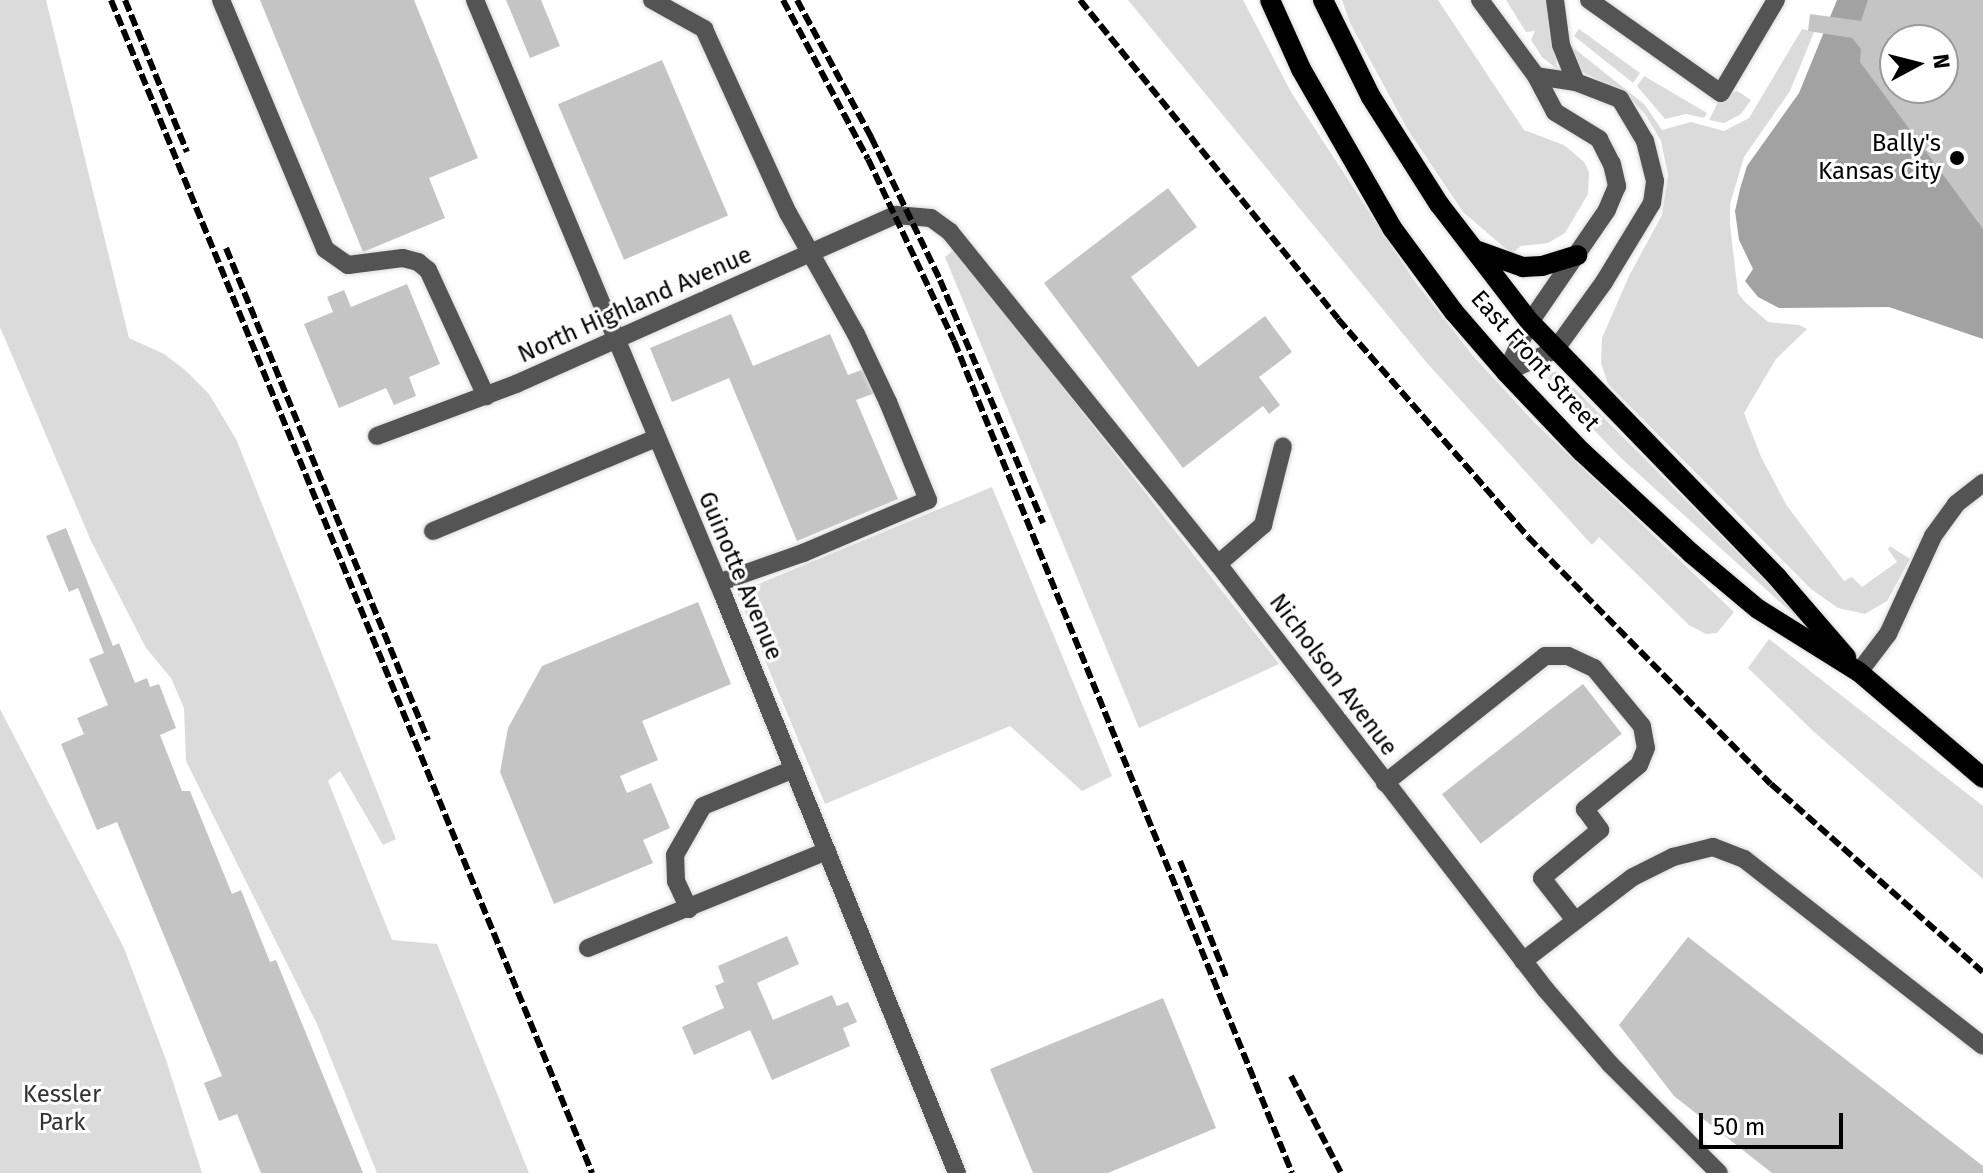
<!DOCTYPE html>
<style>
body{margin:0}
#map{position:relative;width:1983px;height:1173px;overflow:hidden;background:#fff;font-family:"Fira Sans",sans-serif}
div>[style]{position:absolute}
.green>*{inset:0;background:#dbdbdb}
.water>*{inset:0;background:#a2a2a2}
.building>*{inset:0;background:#c4c4c4;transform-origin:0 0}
.roads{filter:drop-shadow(0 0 2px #dbdbdb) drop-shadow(0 0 2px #dbdbdb)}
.minor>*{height:18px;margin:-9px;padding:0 9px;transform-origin:9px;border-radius:9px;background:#545454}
.major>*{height:20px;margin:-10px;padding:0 10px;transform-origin:10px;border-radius:10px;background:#000}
.rail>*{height:6px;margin-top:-3px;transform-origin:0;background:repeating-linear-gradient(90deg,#000 0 12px,transparent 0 16px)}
.dots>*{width:22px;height:22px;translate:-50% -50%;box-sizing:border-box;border:4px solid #fff;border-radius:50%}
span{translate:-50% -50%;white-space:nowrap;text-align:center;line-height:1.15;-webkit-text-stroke:6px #fff;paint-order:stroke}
.poi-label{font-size:24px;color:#000}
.right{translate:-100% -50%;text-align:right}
.street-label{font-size:24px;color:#000}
.park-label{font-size:24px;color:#323232}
.north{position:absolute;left:1879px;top:24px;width:80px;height:80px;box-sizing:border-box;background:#fff;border:2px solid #999;border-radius:50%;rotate:83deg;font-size:22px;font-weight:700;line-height:32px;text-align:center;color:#000}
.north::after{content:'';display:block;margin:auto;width:28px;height:36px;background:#000;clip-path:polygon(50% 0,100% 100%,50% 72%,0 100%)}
.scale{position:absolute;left:1699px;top:1113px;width:144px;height:36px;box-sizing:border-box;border:4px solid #000;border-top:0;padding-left:10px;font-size:24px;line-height:28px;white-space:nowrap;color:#000;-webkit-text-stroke:6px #fff;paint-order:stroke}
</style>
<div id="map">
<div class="green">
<div style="clip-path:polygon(0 0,46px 0,129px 338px,164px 354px,185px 370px,209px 394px,236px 439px,396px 839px,383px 845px,340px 771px,328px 781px,392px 940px,437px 944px,529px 1173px,377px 1173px,317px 1024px,186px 761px,184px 708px,171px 678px,146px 648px,91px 541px,0 327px)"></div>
<div style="clip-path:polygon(1128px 0,1243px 0,1291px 92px,1413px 279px,1473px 356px,1534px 422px,1734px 612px,1717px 633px,1706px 634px,1689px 625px,1599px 537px,1592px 545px,1427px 363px)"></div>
<div style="clip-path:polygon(1342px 0,1438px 0,1524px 130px,1564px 145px,1584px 162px,1589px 172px,1588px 194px,1565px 233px,1548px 243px,1521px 246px,1512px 254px,1463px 212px,1408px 130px,1350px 23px)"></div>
<div style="clip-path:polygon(1506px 0,1548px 0,1557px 69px,1542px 57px,1531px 40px,1535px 31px,1526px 32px)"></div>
<div style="clip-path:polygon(1579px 29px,1640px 73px,1633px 83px,1574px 36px)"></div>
<div style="clip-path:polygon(1802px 29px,1814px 32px,1790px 91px,1744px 157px,1730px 204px,1730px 225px,1738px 293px,1745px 302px,1768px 322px,1799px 325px,1807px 329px,1776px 359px,1744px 413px,1761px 457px,1787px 506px,1844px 581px,1852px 577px,1862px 587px,1897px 562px,1888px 549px,1890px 546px,1910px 559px,1887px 601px,1865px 614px,1838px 608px,1811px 589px,1608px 384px,1601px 363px,1602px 338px,1629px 276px,1662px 215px,1668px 175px,1661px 141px,1645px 114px,1625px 94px,1581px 71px,1566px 42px,1644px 104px,1662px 130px,1691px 122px,1724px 131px,1749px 118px)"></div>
<div style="clip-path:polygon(1644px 76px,1707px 113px,1704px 118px,1686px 114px,1665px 119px,1637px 86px)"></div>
<div style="clip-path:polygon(1737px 91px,1751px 100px,1741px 114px,1724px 123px,1709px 120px,1720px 98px)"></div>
<div style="clip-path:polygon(955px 249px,1279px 664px,1139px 728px,945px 257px)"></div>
<div style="clip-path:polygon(1552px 371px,1558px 372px,1805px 620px,1802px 622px,1621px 458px,1570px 405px,1548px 378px)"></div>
<div style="clip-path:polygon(992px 487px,1112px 776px,1082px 791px,1010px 726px,825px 804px,737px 593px)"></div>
<div style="clip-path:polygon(1769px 639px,1983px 806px,1983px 879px,1813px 731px,1748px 668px)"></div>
<div style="clip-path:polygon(0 709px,124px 948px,166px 1060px,202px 1173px,0 1173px)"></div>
</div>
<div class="water">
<div style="clip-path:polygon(evenodd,1837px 0,1983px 0,1983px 339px,1889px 307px,1779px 308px,1758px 297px,1745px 281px,1753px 269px,1739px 240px,1735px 211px,1740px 189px,1747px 166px,1799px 93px,1837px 0,1895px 40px,1943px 40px,1943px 88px,1895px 88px,1895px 40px)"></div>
</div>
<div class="building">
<div style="clip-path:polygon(260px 0,414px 0,478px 158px,429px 178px,445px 218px,363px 252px)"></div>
<div style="clip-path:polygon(506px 0,541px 0,560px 46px,530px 58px)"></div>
<div style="clip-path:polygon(evenodd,1868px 0,1983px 0,1983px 229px,1860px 62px,1861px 49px,1852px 38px,1808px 31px,1810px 14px,1861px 21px,1868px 0,1895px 40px,1943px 40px,1943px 88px,1895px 88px,1895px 40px)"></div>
<div style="left:662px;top:60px;width:169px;height:113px;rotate:67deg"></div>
<div style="clip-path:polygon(1168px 188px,1197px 227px,1131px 277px,1198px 367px,1265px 316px,1292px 352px,1259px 377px,1280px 405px,1269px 414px,1263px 406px,1183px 468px,1044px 283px)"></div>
<div style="clip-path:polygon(407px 284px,440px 364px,409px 377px,416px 396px,394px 405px,386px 388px,339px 408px,304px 324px,333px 312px,327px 297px,344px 290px,351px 307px)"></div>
<div style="clip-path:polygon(731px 314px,753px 366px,830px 334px,848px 375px,864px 369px,875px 393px,856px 400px,898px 499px,797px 541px,729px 378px,672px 402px,650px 348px)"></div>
<div style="clip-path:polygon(66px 528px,113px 646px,119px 643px,135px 683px,147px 678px,150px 687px,159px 684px,176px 728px,160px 735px,182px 791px,190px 791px,232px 894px,241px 890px,270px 962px,276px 960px,363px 1173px,261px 1173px,237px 1114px,219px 1121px,204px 1083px,222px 1076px,117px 822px,97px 830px,61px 744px,84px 734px,77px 718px,108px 705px,89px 659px,104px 653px,78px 588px,69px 592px,46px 536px)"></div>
<div style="clip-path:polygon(698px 602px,731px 684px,642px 721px,658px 760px,620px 776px,627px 793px,651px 783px,670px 828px,643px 840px,653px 863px,554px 904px,500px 772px,508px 728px,542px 666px)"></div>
<div style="left:1583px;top:684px;width:63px;height:179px;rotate:52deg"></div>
<div style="clip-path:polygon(787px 936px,799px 964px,757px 983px,773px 1020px,832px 995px,837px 1006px,848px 1002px,857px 1022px,843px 1028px,850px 1046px,772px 1080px,750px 1030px,694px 1055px,682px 1027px,724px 1008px,715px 986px,724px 982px,718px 966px)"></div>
<div style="clip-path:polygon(1688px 937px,1983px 1166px,1983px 1173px,1772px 1173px,1674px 1096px,1619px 1025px)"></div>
<div style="clip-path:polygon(1163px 998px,1216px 1128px,1108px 1173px,1033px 1173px,990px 1069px)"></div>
</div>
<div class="roads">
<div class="minor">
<div style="left:221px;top:0;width:270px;rotate:67.3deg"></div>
<div style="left:325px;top:249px;width:28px;rotate:35deg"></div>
<div style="left:348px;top:265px;width:55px;rotate:-7.3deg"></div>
<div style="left:403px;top:258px;width:16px;rotate:15deg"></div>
<div style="left:418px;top:262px;width:13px;rotate:39deg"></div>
<div style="left:428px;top:270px;width:139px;rotate:65.3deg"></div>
<div style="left:475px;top:0;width:645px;rotate:67.37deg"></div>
<div style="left:723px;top:595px;width:624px;rotate:67.96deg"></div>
<div style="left:652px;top:0;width:60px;rotate:29.1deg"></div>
<div style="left:704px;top:29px;width:202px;rotate:65.5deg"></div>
<div style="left:788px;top:213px;width:139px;rotate:60.7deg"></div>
<div style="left:856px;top:334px;width:75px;rotate:64.8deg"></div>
<div style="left:888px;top:402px;width:106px;rotate:67.8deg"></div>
<div style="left:928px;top:500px;width:136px;rotate:157deg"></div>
<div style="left:803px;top:553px;width:90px;rotate:160.6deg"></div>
<div style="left:1480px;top:0;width:94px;rotate:53.6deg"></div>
<div style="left:1536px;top:76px;width:41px;rotate:62.2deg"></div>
<div style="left:1555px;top:112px;width:52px;rotate:31.5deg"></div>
<div style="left:1599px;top:139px;width:28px;rotate:63deg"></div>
<div style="left:1612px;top:164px;width:23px;rotate:77deg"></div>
<div style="left:1617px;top:186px;width:26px;rotate:113deg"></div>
<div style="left:1607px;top:210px;width:136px;rotate:124.5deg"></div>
<div style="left:1530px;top:322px;width:55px;rotate:115.6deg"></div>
<div style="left:1555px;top:0;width:45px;rotate:82.4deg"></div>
<div style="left:1561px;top:45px;width:40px;rotate:68deg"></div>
<div style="left:1589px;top:0;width:161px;rotate:35.2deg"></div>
<div style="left:1721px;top:93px;width:108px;rotate:-59.4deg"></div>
<div style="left:1506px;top:372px;width:54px;rotate:-24.2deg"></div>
<div style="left:1555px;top:350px;width:84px;rotate:-54.2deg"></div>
<div style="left:1604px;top:282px;width:92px;rotate:-58.7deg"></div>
<div style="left:1652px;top:203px;width:22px;rotate:-82deg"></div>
<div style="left:1655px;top:181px;width:41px;rotate:-104deg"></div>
<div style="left:1645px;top:141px;width:49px;rotate:-120.8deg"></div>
<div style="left:1620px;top:99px;width:47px;rotate:-158.9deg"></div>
<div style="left:1576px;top:82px;width:40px;rotate:-171.5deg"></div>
<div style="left:377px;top:436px;width:148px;rotate:-20.5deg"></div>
<div style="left:516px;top:384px;width:416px;rotate:-24deg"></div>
<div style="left:896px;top:215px;width:35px;rotate:5deg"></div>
<div style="left:931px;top:218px;width:24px;rotate:36deg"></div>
<div style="left:950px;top:232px;width:427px;rotate:51.1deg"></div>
<div style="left:1218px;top:564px;width:538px;rotate:52.41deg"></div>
<div style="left:1546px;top:990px;width:98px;rotate:49.1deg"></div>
<div style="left:1610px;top:1064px;width:154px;rotate:45deg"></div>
<div style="left:433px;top:531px;width:242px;rotate:-22.6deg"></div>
<div style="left:1218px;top:564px;width:60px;rotate:-40.9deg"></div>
<div style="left:1263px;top:525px;width:81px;rotate:-75.8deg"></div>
<div style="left:1859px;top:672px;width:48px;rotate:-52.7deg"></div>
<div style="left:1888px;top:634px;width:108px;rotate:-65.3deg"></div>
<div style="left:1933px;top:536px;width:39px;rotate:-54deg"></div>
<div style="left:1956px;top:504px;width:34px;rotate:-38deg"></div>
<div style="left:1385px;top:783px;width:204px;rotate:-38.4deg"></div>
<div style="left:1545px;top:656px;width:23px"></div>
<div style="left:1568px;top:656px;width:29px;rotate:25deg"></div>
<div style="left:1594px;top:668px;width:75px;rotate:50.4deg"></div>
<div style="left:1642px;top:726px;width:22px;rotate:80deg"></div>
<div style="left:1646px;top:748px;width:18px;rotate:112deg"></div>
<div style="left:1639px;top:765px;width:70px;rotate:140.8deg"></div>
<div style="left:1585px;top:809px;width:26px;rotate:54deg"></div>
<div style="left:1600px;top:830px;width:75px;rotate:140.4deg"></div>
<div style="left:1542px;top:878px;width:52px;rotate:52deg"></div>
<div style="left:689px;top:909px;width:31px;rotate:-115deg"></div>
<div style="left:676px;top:881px;width:26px;rotate:-92deg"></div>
<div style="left:675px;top:855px;width:56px;rotate:-60.3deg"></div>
<div style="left:703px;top:806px;width:98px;rotate:-22.1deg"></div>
<div style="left:588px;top:948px;width:258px;rotate:-22.1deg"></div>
<div style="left:1523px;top:961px;width:138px;rotate:-37.4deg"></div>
<div style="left:1633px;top:877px;width:45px;rotate:-26.6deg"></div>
<div style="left:1673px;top:857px;width:41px;rotate:-14deg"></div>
<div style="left:1713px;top:847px;width:33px;rotate:21deg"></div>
<div style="left:1744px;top:859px;width:303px;rotate:38deg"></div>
</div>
<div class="major">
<div style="left:1270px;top:0;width:76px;rotate:65.8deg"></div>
<div style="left:1301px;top:69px;width:183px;rotate:60.2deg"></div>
<div style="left:1392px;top:228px;width:104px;rotate:53.6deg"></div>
<div style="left:1454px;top:312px;width:79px;rotate:49.1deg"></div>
<div style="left:1506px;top:372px;width:110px;rotate:46.5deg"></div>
<div style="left:1582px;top:452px;width:149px;rotate:42.8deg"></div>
<div style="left:1691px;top:553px;width:87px;rotate:39.9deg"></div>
<div style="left:1758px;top:609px;width:119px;rotate:32deg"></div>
<div style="left:1859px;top:672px;width:163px;rotate:40.5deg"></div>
<div style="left:1323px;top:0;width:108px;rotate:63.7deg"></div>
<div style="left:1371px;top:97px;width:127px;rotate:57.6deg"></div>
<div style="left:1439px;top:204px;width:149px;rotate:52.4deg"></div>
<div style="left:1530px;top:322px;width:355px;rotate:45.9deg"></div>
<div style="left:1777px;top:577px;width:106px;rotate:49.2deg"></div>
<div style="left:1478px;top:251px;width:48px;rotate:19.6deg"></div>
<div style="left:1523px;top:267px;width:19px;rotate:-3deg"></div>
<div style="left:1542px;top:266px;width:37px;rotate:-17deg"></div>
</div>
</div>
<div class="rail">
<div style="left:111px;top:0;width:1268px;rotate:67.7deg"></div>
<div style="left:125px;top:0;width:164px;rotate:67.8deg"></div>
<div style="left:783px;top:0;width:180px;rotate:61.9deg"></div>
<div style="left:868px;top:159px;width:201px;rotate:64.7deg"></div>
<div style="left:954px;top:341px;width:898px;rotate:67.89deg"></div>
<div style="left:797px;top:0;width:156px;rotate:61.6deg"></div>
<div style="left:871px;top:137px;width:159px;rotate:64.2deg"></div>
<div style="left:940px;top:280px;width:264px;rotate:67deg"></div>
<div style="left:1080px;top:0;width:410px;rotate:51deg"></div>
<div style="left:1338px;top:319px;width:289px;rotate:48.9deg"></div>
<div style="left:1528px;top:537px;width:346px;rotate:45.5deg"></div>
<div style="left:1771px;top:784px;width:283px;rotate:41.6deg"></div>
<div style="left:226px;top:248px;width:532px;rotate:67.68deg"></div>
<div style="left:1180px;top:861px;width:127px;rotate:68.3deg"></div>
<div style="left:1291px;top:1076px;width:109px;rotate:62.7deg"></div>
</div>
<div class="dots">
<div style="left:1957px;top:158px;background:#000"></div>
</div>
<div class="poi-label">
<span class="right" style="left:1941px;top:158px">Bally's<br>Kansas City</span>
</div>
<div class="street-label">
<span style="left:635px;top:305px;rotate:-24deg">North Highland Avenue</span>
<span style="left:1535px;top:361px;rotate:48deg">East Front Street</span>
<span style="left:740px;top:576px;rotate:67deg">Guinotte Avenue</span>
<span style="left:1333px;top:675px;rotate:53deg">Nicholson Avenue</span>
</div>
<div class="park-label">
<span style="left:62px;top:1109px">Kessler<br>Park</span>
</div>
<div class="north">N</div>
<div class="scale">50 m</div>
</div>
